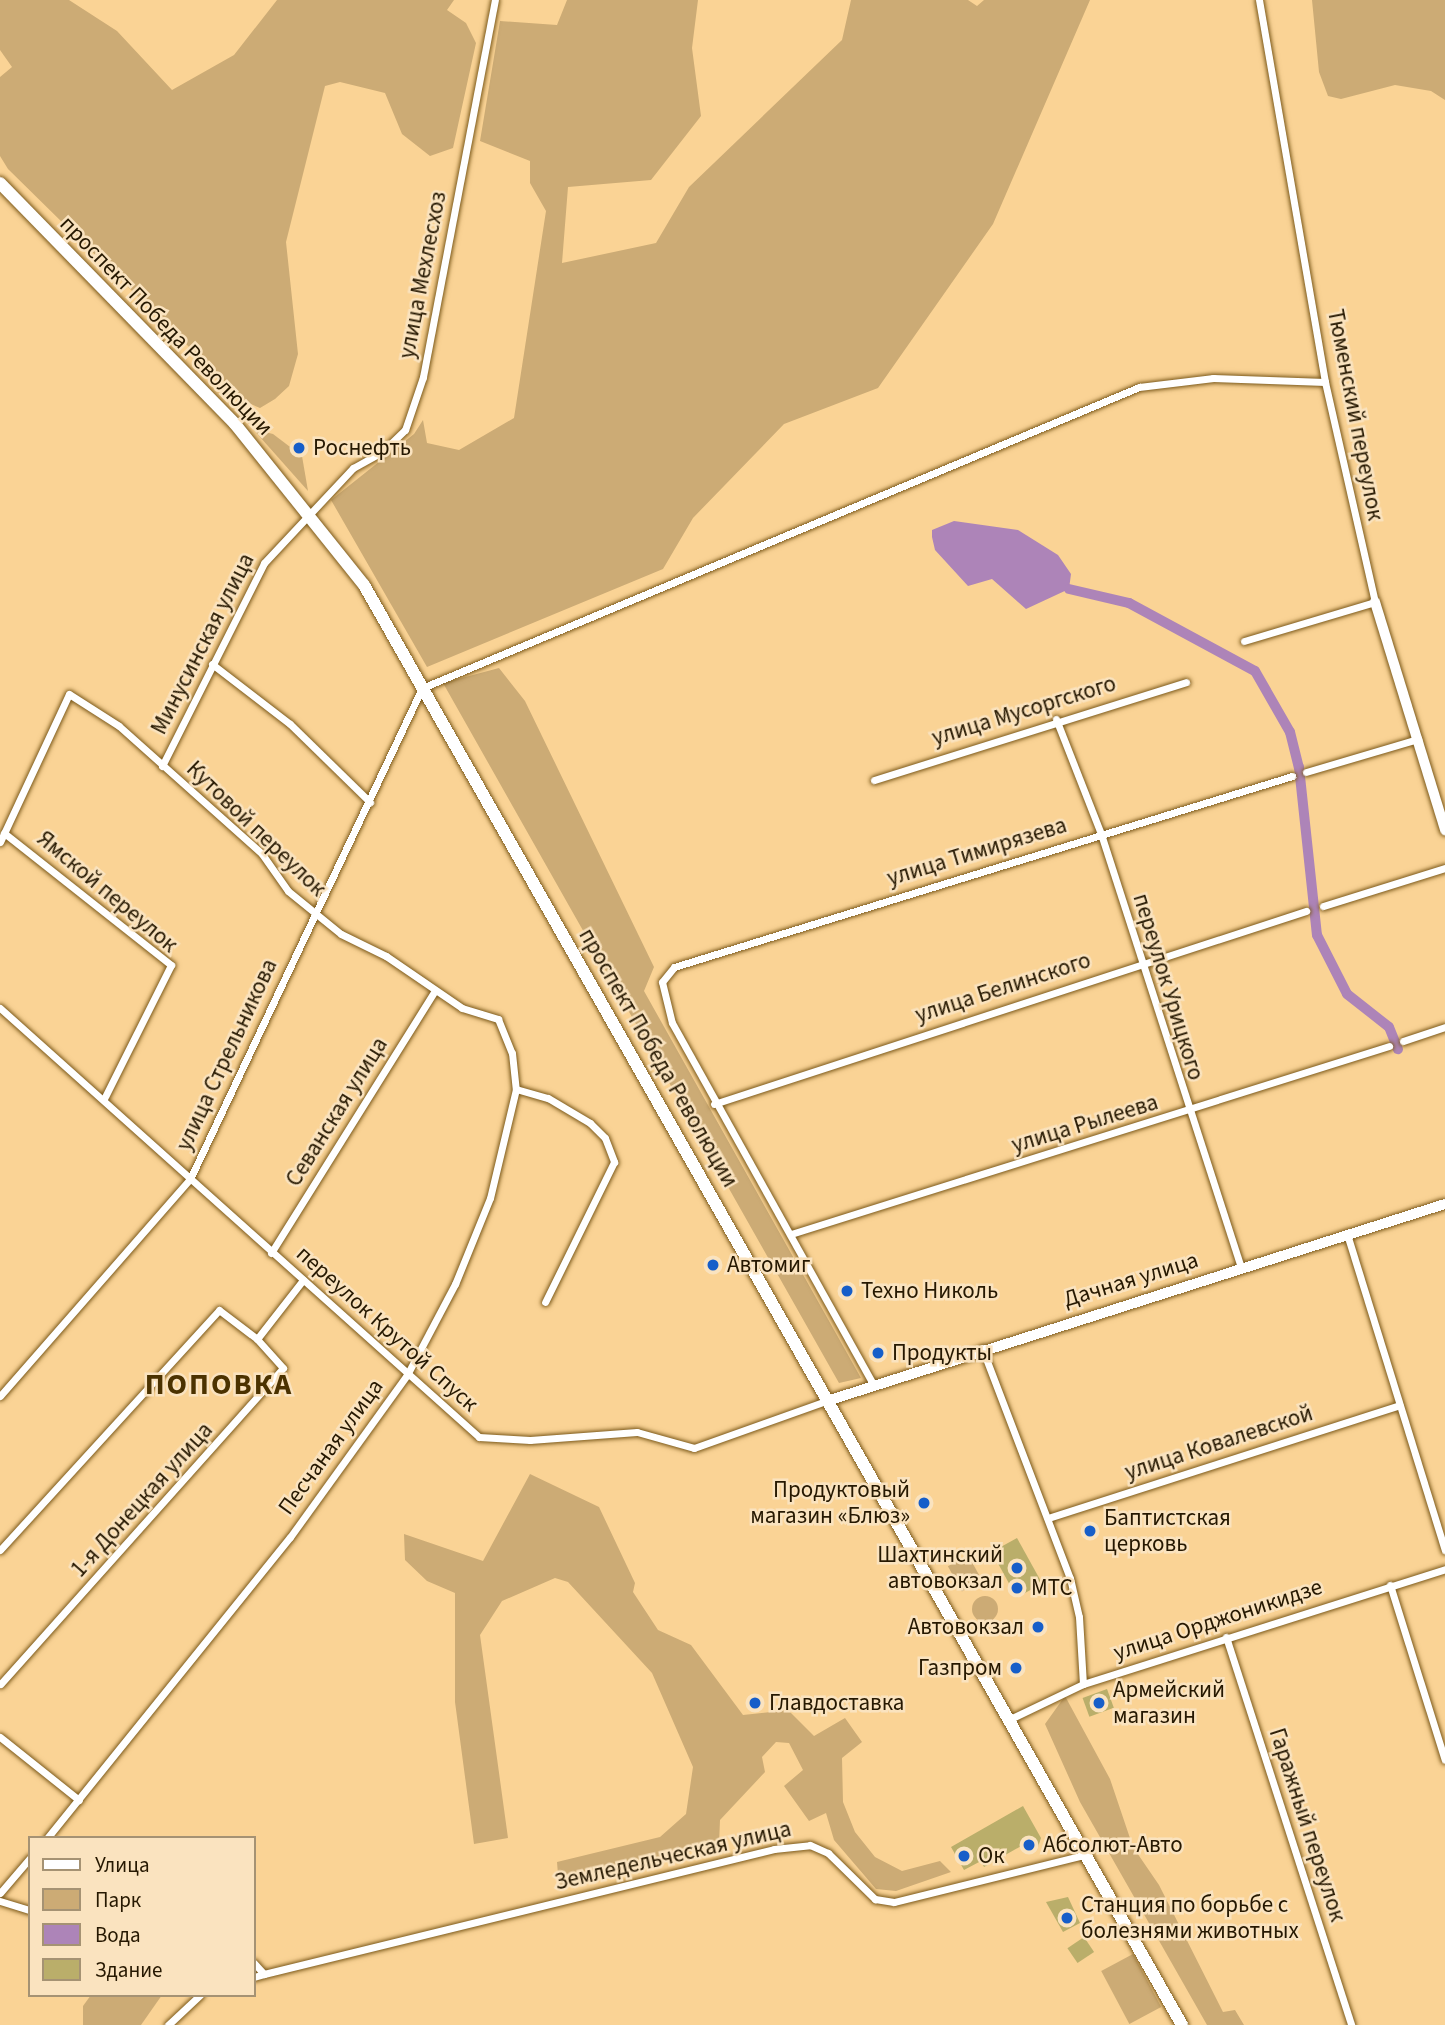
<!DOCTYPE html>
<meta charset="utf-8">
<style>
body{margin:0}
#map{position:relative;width:1445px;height:2025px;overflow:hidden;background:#fad395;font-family:"Source Sans 3",sans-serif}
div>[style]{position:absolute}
.green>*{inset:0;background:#ccab75;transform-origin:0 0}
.round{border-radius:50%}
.water>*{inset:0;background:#ad84b8}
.canal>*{height:10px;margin:-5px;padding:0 5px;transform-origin:5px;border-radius:5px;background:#ad84b8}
.building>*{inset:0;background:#baae6a;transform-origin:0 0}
.roads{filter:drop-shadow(0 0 2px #7c5a1b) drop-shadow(0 0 2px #7c5a1b)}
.street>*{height:7px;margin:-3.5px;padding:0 3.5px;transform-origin:3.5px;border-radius:3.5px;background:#fff}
.secondary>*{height:10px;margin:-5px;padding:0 5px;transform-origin:5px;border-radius:5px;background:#fff}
.primary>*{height:12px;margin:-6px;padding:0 6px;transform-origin:6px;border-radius:6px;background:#fff}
.dots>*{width:19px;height:19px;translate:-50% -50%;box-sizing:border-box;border:4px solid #fae3bf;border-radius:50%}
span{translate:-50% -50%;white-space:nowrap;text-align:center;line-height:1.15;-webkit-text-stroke:5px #fae3bf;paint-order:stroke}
.street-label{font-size:23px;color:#261801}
.poi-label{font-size:23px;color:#261801}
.left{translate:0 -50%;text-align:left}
.right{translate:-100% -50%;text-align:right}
.district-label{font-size:30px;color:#4b3200;font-weight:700;letter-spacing:2px}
.legend{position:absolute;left:28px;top:1836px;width:228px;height:161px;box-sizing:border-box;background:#fae3bf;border:2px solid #a59273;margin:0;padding:9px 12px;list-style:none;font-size:21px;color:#261801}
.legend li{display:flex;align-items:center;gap:14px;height:35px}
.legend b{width:35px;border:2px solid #a59273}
</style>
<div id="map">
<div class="green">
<div style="clip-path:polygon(0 0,69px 0,117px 31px,172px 90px,234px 55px,277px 0,454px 0,447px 10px,466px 23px,476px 43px,453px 148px,430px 156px,402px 134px,385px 93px,340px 82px,325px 86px,286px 242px,298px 354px,289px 386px,275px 399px,260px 408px,244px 401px,8px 169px,0 156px,0 77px,12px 67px,0 50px)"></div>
<div style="clip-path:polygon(567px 0,698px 0,692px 48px,701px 116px,651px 180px,568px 187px,562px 263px,656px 243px,689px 187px,842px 40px,851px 0,968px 0,977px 6px,984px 0,1090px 0,993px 224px,878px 388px,784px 424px,693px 518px,663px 569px,427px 667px,331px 500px,414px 434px,423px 420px,427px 443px,459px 450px,514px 418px,546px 211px,530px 183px,530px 161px,480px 141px,500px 21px,557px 25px)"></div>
<div style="clip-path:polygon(1312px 0,1445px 0,1445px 100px,1431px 91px,1395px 85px,1341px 99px,1328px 96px,1319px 72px)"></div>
<div style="clip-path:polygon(253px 429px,273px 434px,302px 456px,308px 491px)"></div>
<div style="clip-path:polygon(499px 668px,525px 701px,654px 967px,644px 991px,861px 1378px,839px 1383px,443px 683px)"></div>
<div style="clip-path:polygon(530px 1474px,599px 1507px,635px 1583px,633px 1592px,658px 1630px,691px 1645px,743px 1715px,788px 1710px,814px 1736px,845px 1718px,862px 1742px,842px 1758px,843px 1802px,855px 1832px,875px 1857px,902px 1871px,940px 1861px,951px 1872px,896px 1891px,876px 1889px,834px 1840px,826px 1813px,809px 1821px,784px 1786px,803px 1770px,789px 1743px,776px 1742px,762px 1757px,765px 1772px,720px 1820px,719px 1844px,559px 1887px,557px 1862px,660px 1837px,686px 1814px,693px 1767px,652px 1673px,568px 1582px,555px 1578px,502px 1601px,480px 1635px,508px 1838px,474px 1844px,455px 1702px,455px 1593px,427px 1581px,405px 1560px,404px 1534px,483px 1561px)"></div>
<div style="left:968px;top:1555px;width:29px;height:23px;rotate:61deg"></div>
<div class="round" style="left:972px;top:1596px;width:26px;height:26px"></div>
<div style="clip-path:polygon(1065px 1696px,1110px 1779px,1133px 1847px,1159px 1885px,1223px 2012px,1235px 2010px,1244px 2025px,1207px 2025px,1080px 1802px,1045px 1724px)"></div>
<div style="left:1133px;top:1954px;width:60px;height:36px;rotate:62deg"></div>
<div style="clip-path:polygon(91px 1995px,162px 1995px,141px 2025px,83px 2025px,83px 2006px)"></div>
</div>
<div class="water">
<div style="clip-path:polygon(954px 521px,1018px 530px,1058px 555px,1071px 574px,1069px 589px,1026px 609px,992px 579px,968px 586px,935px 550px,932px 537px,932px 530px)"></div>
</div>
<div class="canal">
<div style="left:1069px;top:589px;width:62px;rotate:13.1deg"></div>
<div style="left:1129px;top:603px;width:143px;rotate:28.4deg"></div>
<div style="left:1255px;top:671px;width:70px;rotate:60.2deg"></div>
<div style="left:1290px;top:732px;width:36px;rotate:76deg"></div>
<div style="left:1299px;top:767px;width:169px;rotate:83.9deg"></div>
<div style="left:1317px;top:935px;width:66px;rotate:63deg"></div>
<div style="left:1347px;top:994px;width:53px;rotate:38.2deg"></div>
<div style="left:1389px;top:1027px;width:24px;rotate:68deg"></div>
</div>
<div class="building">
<div style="left:1017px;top:1538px;width:52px;height:29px;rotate:61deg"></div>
<div style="left:1107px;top:1689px;width:20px;height:26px;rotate:70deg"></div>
<div style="clip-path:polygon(1023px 1806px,1041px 1838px,1037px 1850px,1023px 1845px,984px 1867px,981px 1861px,964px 1870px,951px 1847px)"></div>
<div style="clip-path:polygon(1068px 1897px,1080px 1923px,1063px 1932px,1046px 1902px)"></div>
<div style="left:1084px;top:1937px;width:18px;height:20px;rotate:56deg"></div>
</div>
<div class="roads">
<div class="street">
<div style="left:1244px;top:641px;width:137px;rotate:-16.6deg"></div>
<div style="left:1375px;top:602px;width:226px;rotate:-102.8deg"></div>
<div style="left:1325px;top:382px;width:388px;rotate:-99.8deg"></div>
<div style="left:212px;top:664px;width:98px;rotate:37.6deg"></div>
<div style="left:290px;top:724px;width:112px;rotate:44.3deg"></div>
<div style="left:1056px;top:719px;width:123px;rotate:68.6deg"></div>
<div style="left:1101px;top:834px;width:456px;rotate:72.1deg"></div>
<div style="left:162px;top:766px;width:227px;rotate:-63.3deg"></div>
<div style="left:264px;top:563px;width:130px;rotate:-46.9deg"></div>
<div style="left:353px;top:468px;width:33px;rotate:-29deg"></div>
<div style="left:382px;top:452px;width:32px;rotate:-44deg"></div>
<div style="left:405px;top:430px;width:56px;rotate:-71.2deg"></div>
<div style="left:423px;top:377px;width:384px;rotate:-79.2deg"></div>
<div style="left:1306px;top:772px;width:117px;rotate:-16.4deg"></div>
<div style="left:874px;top:780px;width:327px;rotate:-17.4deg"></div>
<div style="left:4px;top:833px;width:213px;rotate:38.3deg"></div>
<div style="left:171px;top:965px;width:150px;rotate:116.6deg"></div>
<div style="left:0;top:842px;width:163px;rotate:-65deg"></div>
<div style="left:69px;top:694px;width:59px;rotate:32.6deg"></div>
<div style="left:119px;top:726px;width:192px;rotate:41.8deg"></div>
<div style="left:262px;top:854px;width:45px;rotate:54.9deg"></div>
<div style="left:288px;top:891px;width:68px;rotate:39.1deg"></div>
<div style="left:341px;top:934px;width:50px;rotate:26.1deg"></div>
<div style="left:386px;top:956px;width:92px;rotate:34.4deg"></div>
<div style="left:462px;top:1008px;width:38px;rotate:17deg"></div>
<div style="left:498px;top:1019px;width:37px;rotate:68deg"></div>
<div style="left:512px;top:1053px;width:36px;rotate:84deg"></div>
<div style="left:516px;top:1089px;width:112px;rotate:103.4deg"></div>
<div style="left:490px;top:1198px;width:93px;rotate:112.1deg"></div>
<div style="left:455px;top:1284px;width:103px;rotate:117.8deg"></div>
<div style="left:407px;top:1375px;width:200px;rotate:125.8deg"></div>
<div style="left:290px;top:1537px;width:387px;rotate:128.9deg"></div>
<div style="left:1323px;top:906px;width:128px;rotate:-17.3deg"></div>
<div style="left:0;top:1008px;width:643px;rotate:41.85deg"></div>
<div style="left:479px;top:1437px;width:51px;rotate:3.4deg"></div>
<div style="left:530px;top:1440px;width:107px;rotate:-4.3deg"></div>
<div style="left:637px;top:1432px;width:59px;rotate:15.7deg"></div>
<div style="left:694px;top:1448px;width:143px;rotate:-19.6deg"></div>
<div style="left:1403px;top:1041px;width:44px;rotate:-18.4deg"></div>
<div style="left:516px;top:1089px;width:33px;rotate:16deg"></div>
<div style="left:548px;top:1098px;width:49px;rotate:30.8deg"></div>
<div style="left:590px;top:1123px;width:21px;rotate:45deg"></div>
<div style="left:605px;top:1138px;width:26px;rotate:69deg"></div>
<div style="left:614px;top:1162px;width:156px;rotate:116.2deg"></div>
<div style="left:714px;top:1104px;width:623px;rotate:-18.06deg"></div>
<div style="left:791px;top:1234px;width:627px;rotate:-17.45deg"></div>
<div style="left:1347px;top:1234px;width:331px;rotate:72.8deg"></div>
<div style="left:271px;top:1253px;width:309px;rotate:-58deg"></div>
<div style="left:257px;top:1339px;width:75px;rotate:-52.1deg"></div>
<div style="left:982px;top:1348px;width:246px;rotate:69.1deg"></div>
<div style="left:1070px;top:1578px;width:40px;rotate:77deg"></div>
<div style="left:1079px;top:1617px;width:67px;rotate:86.6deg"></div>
<div style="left:873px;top:1384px;width:413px;rotate:-119.1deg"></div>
<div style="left:672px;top:1023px;width:42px;rotate:-103.7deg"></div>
<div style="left:662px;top:982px;width:19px;rotate:-51deg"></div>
<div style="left:674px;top:967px;width:647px;rotate:-17.17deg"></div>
<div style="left:0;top:1396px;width:288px;rotate:-48.8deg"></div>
<div style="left:190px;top:1179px;width:543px;rotate:-64.71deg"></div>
<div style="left:422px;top:688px;width:778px;rotate:-22.77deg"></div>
<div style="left:1139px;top:387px;width:75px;rotate:-6.9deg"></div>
<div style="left:1213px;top:378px;width:112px;rotate:2deg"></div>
<div style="left:1051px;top:1517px;width:366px;rotate:-17.8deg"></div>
<div style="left:0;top:1550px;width:325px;rotate:-47.6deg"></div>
<div style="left:219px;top:1310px;width:48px;rotate:37.3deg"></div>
<div style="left:257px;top:1339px;width:39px;rotate:48deg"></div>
<div style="left:283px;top:1368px;width:424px;rotate:131.8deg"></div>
<div style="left:1390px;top:1585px;width:183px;rotate:72.6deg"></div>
<div style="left:1226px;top:1637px;width:408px;rotate:72.1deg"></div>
<div style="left:1008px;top:1720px;width:83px;rotate:-25.6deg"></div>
<div style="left:1083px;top:1684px;width:380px;rotate:-17.6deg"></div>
<div style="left:0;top:1737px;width:101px;rotate:38.6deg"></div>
<div style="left:0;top:1893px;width:46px;rotate:-49.4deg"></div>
<div style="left:0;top:1901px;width:31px;rotate:17deg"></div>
<div style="left:254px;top:1963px;width:15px;rotate:48deg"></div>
<div style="left:264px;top:1974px;width:525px;rotate:-13.77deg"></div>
<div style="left:774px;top:1849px;width:36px;rotate:-6deg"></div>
<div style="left:810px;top:1845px;width:20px;rotate:24deg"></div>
<div style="left:828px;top:1853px;width:66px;rotate:44.4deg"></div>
<div style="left:875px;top:1899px;width:19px;rotate:9deg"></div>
<div style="left:894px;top:1902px;width:200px;rotate:-13.9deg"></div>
<div style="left:254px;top:1977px;width:10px;rotate:-17deg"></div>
<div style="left:168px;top:2025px;width:44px;rotate:-43.2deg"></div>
</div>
<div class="secondary">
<div style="left:1375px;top:602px;width:239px;rotate:72.9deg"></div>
<div style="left:830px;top:1400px;width:645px;rotate:-17.68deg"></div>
</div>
<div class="primary">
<div style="left:0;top:183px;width:337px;rotate:45.7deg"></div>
<div style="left:235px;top:424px;width:206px;rotate:51.3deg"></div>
<div style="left:364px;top:585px;width:1656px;rotate:60.4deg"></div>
</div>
</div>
<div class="dots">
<div style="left:299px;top:448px;background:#165ec9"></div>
<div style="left:713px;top:1265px;background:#165ec9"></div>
<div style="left:847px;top:1291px;background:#165ec9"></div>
<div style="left:878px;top:1353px;background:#165ec9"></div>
<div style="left:924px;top:1503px;background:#165ec9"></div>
<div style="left:1090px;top:1531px;background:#165ec9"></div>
<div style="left:1017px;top:1568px;background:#165ec9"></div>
<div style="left:1017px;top:1588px;background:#165ec9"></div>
<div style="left:1038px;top:1627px;background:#165ec9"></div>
<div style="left:1016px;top:1668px;background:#165ec9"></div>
<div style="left:755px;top:1703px;background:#165ec9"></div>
<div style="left:1099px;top:1703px;background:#165ec9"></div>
<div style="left:1029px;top:1845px;background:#165ec9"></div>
<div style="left:964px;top:1856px;background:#165ec9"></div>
<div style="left:1067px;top:1918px;background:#165ec9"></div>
</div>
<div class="street-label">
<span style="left:423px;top:275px;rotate:-79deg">улица Мехлесхоз</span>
<span style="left:166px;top:326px;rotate:46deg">проспект Победа Революции</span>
<span style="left:1355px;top:415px;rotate:79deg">Тюменский переулок</span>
<span style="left:203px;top:644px;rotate:-63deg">Минусинская улица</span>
<span style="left:1024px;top:711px;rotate:-17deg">улица Мусоргского</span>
<span style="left:256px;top:829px;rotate:44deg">Кутовой переулок</span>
<span style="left:977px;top:852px;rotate:-17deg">улица Тимирязева</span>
<span style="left:107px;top:892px;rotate:40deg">Ямской переулок</span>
<span style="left:1168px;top:987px;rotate:73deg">переулок Урицкого</span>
<span style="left:1003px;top:988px;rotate:-18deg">улица Белинского</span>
<span style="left:227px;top:1055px;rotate:-65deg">улица Стрельникова</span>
<span style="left:658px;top:1058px;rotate:60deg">проспект Победа Революции</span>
<span style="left:337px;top:1112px;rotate:-58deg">Севанская улица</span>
<span style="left:1085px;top:1124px;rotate:-17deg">улица Рылеева</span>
<span style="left:1131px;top:1280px;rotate:-17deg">Дачная улица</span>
<span style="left:387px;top:1329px;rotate:42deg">переулок Крутой Спуск</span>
<span style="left:1219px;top:1443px;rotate:-18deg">улица Ковалевской</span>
<span style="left:331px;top:1447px;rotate:-54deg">Песчаная улица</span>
<span style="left:142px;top:1500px;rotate:-48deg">1-я Донецкая улица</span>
<span style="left:1218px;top:1620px;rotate:-18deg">улица Орджоникидзе</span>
<span style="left:1307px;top:1825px;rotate:72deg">Гаражный переулок</span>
<span style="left:673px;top:1856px;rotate:-13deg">Земледельческая улица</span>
</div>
<div class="poi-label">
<span class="left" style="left:313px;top:448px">Роснефть</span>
<span class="left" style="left:727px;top:1265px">Автомиг</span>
<span class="left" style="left:861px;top:1291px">Техно Николь</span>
<span class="left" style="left:892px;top:1353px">Продукты</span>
<span class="right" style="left:910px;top:1503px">Продуктовый<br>магазин «Блюз»</span>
<span class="left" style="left:1104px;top:1531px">Баптистская<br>церковь</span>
<span class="right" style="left:1003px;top:1568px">Шахтинский<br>автовокзал</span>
<span class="left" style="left:1031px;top:1588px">МТС</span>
<span class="right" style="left:1024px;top:1627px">Автовокзал</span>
<span class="right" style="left:1002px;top:1668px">Газпром</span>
<span class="left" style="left:1113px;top:1703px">Армейский<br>магазин</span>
<span class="left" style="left:769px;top:1703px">Главдоставка</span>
<span class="left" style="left:1043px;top:1845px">Абсолют-Авто</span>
<span class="left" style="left:978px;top:1856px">Ок</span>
<span class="left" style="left:1081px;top:1918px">Станция по борьбе с<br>болезнями животных</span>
</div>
<div class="district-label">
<span style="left:219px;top:1385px">ПОПОВКА</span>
</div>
<ul class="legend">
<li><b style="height:9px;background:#fff"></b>Улица</li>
<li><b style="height:19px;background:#ccab75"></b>Парк</li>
<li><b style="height:19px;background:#ad84b8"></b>Вода</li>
<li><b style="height:19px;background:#baae6a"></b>Здание</li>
</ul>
</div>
